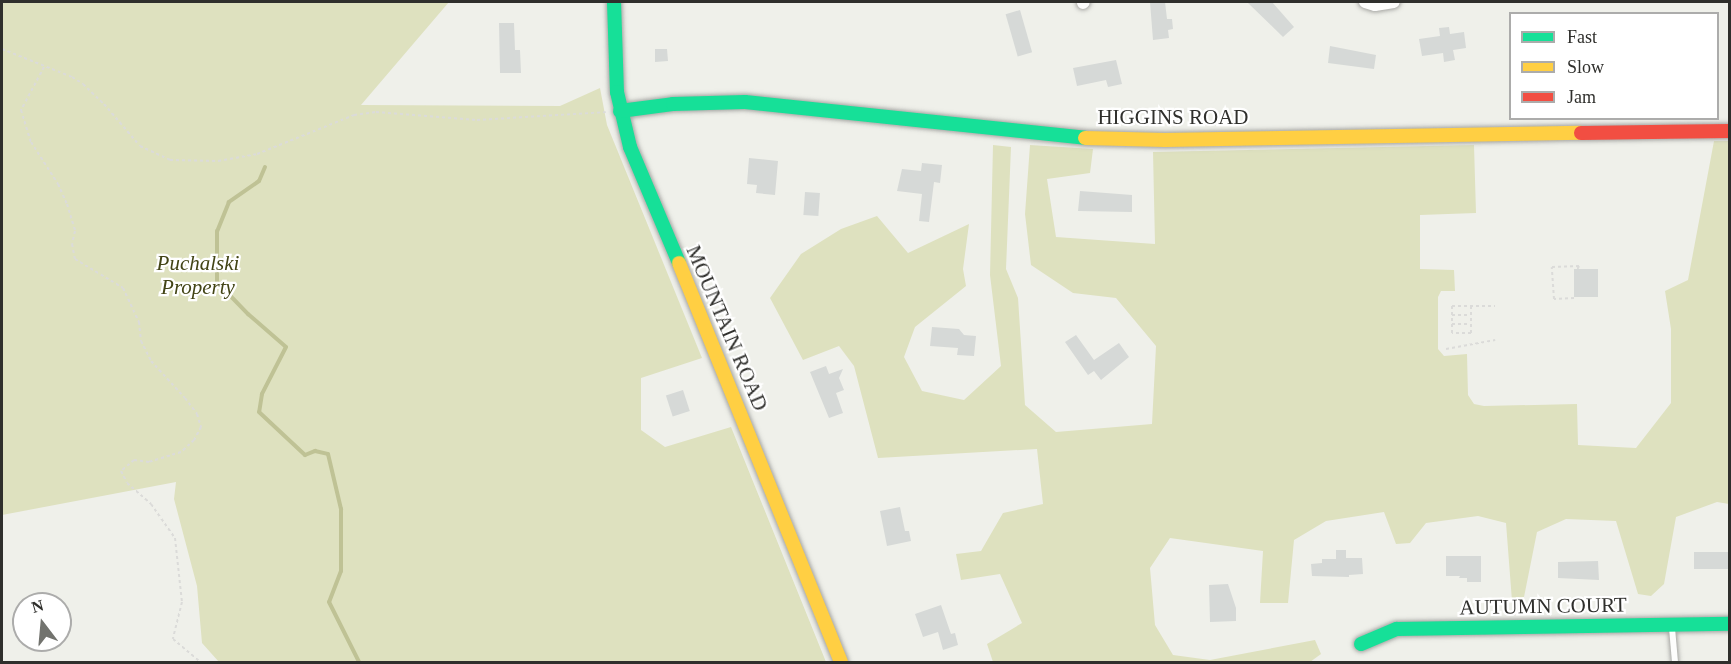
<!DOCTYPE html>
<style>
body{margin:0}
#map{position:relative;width:1731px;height:664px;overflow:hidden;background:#eff0ea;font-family:Georgia,serif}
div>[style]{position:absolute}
.green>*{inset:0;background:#dee1bf}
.stream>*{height:4px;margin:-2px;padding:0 2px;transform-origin:2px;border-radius:2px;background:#bfc295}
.building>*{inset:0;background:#d6d9d7;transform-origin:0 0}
.path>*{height:2px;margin-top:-1px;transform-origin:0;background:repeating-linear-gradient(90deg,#dbdbd9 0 3px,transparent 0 6px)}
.roads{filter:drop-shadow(0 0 2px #a7a7a4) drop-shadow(0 0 2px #a7a7a4)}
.lane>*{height:6px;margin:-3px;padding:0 3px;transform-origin:3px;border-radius:3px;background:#fdfdfc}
.street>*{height:12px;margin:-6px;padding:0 6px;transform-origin:6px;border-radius:6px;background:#fdfdfc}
.fast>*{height:14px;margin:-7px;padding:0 7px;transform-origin:7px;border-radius:7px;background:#16e098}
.slow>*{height:14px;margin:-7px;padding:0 7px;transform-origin:7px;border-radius:7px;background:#ffcf43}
.jam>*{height:14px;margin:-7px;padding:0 7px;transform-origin:7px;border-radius:7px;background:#f24e42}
span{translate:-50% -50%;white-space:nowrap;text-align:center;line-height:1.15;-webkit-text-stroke:4.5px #fff;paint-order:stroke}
.street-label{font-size:21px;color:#2f2f2c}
.park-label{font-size:21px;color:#424415;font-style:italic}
.frame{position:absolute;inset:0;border:3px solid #2f2f2c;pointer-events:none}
.legend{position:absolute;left:1509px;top:12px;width:210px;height:108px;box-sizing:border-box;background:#fff;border:2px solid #acacab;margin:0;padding:8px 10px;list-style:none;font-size:18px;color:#2f2f2c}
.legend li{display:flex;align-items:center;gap:12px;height:30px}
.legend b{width:30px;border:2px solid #acacab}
.north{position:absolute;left:12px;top:592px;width:60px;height:60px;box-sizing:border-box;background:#fff;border:2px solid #acacab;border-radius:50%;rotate:344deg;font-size:16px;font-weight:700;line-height:24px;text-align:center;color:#2f2f2c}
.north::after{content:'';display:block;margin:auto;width:21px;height:27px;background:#72736e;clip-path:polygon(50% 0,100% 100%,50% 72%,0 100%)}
</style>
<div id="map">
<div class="green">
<div style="clip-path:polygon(2px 2px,449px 2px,361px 105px,560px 106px,600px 88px,607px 125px,702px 358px,641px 378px,641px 430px,665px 447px,731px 427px,826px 662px,219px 662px,202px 643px,197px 586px,174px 499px,176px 482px,2px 515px)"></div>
<div style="clip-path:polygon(1714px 141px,1730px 141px,1729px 504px,1717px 502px,1676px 517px,1664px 584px,1651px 596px,1638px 594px,1616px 521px,1566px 519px,1537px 532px,1524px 597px,1512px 601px,1506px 523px,1478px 516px,1426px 523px,1410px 543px,1396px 544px,1384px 512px,1326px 521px,1294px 540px,1288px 603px,1260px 603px,1263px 551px,1170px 538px,1150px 568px,1155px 625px,1173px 655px,1210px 660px,1315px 640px,1321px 654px,1310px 662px,993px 662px,987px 644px,1022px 623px,1000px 574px,961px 580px,956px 554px,981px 551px,1003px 513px,1043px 504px,1037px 449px,878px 458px,854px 366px,839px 346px,803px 360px,770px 298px,801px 254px,841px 229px,877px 216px,908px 253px,969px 224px,963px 269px,966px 286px,915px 327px,904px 357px,922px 391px,964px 400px,1001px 366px,990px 275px,993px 145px,1011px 147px,1006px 269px,1018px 298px,1025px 405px,1056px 432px,1152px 424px,1156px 346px,1116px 298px,1073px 293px,1031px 265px,1025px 214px,1030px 145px,1093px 149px,1090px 173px,1047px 179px,1056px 237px,1155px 244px,1153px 152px,1474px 145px,1476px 213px,1420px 215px,1420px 269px,1454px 270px,1455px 291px,1441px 291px,1438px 297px,1438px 349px,1444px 356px,1467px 354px,1468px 395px,1474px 404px,1484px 406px,1577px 404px,1578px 445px,1636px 448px,1671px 403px,1671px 329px,1665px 291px,1688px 280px)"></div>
</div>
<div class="stream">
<div style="left:265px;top:167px;width:15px;rotate:113deg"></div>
<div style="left:259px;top:181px;width:37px;rotate:145deg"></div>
<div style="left:229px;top:202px;width:31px;rotate:112deg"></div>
<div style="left:217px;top:231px;width:51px;rotate:90deg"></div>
<div style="left:217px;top:282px;width:45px;rotate:45.9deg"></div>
<div style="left:248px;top:314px;width:50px;rotate:41deg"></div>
<div style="left:286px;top:347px;width:53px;rotate:117.1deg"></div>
<div style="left:262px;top:394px;width:18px;rotate:99deg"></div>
<div style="left:259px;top:412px;width:63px;rotate:43.1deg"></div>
<div style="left:305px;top:455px;width:11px;rotate:-22deg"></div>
<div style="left:315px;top:451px;width:13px;rotate:13deg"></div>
<div style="left:328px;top:454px;width:57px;rotate:76.7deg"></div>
<div style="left:341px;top:509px;width:62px;rotate:90deg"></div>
<div style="left:341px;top:571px;width:33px;rotate:111deg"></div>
<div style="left:329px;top:602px;width:67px;rotate:63.4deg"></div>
</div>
<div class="building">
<div style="clip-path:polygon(1150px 2px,1165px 2px,1167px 19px,1172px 19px,1173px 29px,1168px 30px,1169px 38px,1153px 40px)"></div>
<div style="clip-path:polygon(1247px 2px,1272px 2px,1294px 27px,1283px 37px)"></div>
<div style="left:1020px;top:10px;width:44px;height:15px;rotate:74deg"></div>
<div style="clip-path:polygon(499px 23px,514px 23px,515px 50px,520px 50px,521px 73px,500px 73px)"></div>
<div style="clip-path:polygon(1449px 27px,1450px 34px,1464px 32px,1466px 48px,1453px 50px,1455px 60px,1444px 62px,1443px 53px,1422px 56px,1419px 39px,1440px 36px,1439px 28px)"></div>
<div style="clip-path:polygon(1330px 46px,1376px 55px,1374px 69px,1328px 63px)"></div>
<div style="clip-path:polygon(655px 49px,667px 49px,668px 61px,655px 62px)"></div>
<div style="clip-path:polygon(1116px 60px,1122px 84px,1108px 87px,1106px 80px,1077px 86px,1073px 68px)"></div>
<div style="clip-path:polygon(749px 158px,778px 161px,775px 195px,756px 193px,757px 185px,747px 184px)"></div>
<div style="clip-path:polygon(922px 163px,942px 165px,940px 183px,934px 182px,929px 222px,919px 221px,922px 194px,897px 191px,902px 169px,921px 171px)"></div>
<div style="clip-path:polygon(1080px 191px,1132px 195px,1132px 212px,1078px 211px)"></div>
<div style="left:805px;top:192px;width:15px;height:23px;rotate:4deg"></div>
<div style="left:1598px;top:269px;width:28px;height:24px;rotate:90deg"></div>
<div style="clip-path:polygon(932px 327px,959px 329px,964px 335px,976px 336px,974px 356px,957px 355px,958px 348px,930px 346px)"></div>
<div style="clip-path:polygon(1076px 335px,1094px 360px,1119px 343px,1129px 357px,1101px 380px,1094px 371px,1088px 375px,1065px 342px)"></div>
<div style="clip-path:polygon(826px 366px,829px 374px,843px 369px,839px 378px,844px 390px,836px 393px,843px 413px,829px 418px,810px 372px)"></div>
<div style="left:683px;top:390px;width:22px;height:18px;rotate:72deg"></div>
<div style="clip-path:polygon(900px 507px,905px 531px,909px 531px,911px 541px,887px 546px,880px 511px)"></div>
<div style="clip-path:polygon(1336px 550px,1346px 550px,1346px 558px,1362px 558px,1363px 574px,1349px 575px,1349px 577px,1312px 576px,1311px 564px,1322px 563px,1322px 559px,1336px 559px)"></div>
<div style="left:1694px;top:552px;width:36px;height:17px"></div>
<div style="clip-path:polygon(1446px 556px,1481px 556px,1481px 582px,1467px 582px,1467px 578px,1459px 578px,1460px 576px,1446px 576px)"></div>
<div style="clip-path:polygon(1598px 561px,1599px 580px,1558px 578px,1558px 562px)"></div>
<div style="clip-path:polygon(1228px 584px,1236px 608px,1236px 621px,1210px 622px,1209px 585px)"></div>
<div style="clip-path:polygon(941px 605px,951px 634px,955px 633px,958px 645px,943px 650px,938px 632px,923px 637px,915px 614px)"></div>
</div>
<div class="path">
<div style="left:2px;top:49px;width:75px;rotate:21.8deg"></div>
<div style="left:72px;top:77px;width:13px;rotate:32deg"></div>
<div style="left:83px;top:84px;width:29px;rotate:44deg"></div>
<div style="left:104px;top:104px;width:55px;rotate:49.4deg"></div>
<div style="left:140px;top:146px;width:33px;rotate:25deg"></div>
<div style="left:170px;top:160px;width:48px;rotate:1.2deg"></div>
<div style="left:218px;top:161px;width:40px;rotate:-10deg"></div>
<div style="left:257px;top:154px;width:105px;rotate:-21.9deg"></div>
<div style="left:354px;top:115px;width:22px;rotate:-8deg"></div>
<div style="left:376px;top:112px;width:101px;rotate:4.5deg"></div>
<div style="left:477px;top:120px;width:129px;rotate:-3.5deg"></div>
<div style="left:44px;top:67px;width:49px;rotate:118.1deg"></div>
<div style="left:21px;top:110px;width:34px;rotate:73deg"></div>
<div style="left:31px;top:142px;width:50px;rotate:57.3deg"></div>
<div style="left:58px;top:184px;width:22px;rotate:66deg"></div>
<div style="left:67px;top:204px;width:28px;rotate:73deg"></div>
<div style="left:75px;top:231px;width:13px;rotate:103deg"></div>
<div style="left:72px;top:244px;width:15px;rotate:79deg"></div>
<div style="left:75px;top:259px;width:56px;rotate:31.1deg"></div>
<div style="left:123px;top:288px;width:38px;rotate:65deg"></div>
<div style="left:139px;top:322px;width:19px;rotate:84deg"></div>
<div style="left:141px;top:341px;width:22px;rotate:63deg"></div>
<div style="left:151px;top:361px;width:50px;rotate:47.4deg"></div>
<div style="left:185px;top:398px;width:20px;rotate:53deg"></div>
<div style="left:197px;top:414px;width:14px;rotate:73deg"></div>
<div style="left:201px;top:427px;width:15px;rotate:118deg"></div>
<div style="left:194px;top:440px;width:18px;rotate:137deg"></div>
<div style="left:181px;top:452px;width:34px;rotate:163deg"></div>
<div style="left:149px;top:462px;width:15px;rotate:-172deg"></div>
<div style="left:134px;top:460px;width:17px;rotate:140deg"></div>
<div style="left:121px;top:471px;width:13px;rotate:63deg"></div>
<div style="left:127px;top:483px;width:32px;rotate:41deg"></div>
<div style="left:151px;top:504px;width:42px;rotate:54.8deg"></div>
<div style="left:175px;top:538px;width:64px;rotate:83.8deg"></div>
<div style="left:182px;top:602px;width:38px;rotate:104deg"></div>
<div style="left:173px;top:639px;width:35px;rotate:40deg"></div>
<div style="left:1574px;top:298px;width:20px;rotate:177deg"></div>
<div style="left:1554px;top:299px;width:32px;rotate:-94deg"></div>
<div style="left:1552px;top:267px;width:27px;rotate:-2deg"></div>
<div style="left:1579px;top:266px;width:4px;rotate:117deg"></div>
<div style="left:1471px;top:306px;width:27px;rotate:90deg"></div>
<div style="left:1471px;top:333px;width:19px;rotate:180deg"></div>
<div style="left:1452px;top:333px;width:27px;rotate:-90deg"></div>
<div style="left:1452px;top:306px;width:43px"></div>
<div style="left:1452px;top:315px;width:18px"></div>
<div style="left:1452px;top:324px;width:18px"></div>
<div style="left:1446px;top:349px;width:50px;rotate:-10.4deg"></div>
</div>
<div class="roads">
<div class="lane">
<div style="left:1672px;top:628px;width:34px;rotate:85deg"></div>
</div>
<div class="street">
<div style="left:1365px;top:2px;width:10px;rotate:17deg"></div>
<div style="left:1375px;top:5px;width:19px;rotate:-9deg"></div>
<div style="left:1083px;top:3px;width:1px;rotate:-45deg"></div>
</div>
<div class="fast">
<div style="left:614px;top:2px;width:90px;rotate:88.1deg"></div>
<div style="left:617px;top:92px;width:57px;rotate:76.7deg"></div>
<div style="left:630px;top:147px;width:126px;rotate:67.1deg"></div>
<div style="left:620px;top:111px;width:53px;rotate:-7.5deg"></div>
<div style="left:673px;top:104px;width:72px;rotate:-1.6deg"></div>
<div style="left:745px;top:102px;width:342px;rotate:6deg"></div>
<div style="left:1361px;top:644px;width:39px;rotate:-23deg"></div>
<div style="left:1397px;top:629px;width:333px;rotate:-0.9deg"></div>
</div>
<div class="slow">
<div style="left:1085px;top:138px;width:80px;rotate:1.4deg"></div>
<div style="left:1165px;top:140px;width:416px;rotate:-1deg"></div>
<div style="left:679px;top:263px;width:431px;rotate:67.9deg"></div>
</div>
<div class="jam">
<div style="left:1581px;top:133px;width:149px;rotate:-0.8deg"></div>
</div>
</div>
<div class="street-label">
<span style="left:1173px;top:117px">HIGGINS ROAD</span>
<span style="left:727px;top:328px;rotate:67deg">MOUNTAIN ROAD</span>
<span style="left:1543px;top:606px;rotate:-1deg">AUTUMN COURT</span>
</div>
<div class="park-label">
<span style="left:198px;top:275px">Puchalski<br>Property</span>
</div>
<div class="frame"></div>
<ul class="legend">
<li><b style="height:8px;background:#16e098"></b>Fast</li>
<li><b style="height:8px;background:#ffcf43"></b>Slow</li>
<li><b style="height:8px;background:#f24e42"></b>Jam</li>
</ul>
<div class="north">N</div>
</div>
